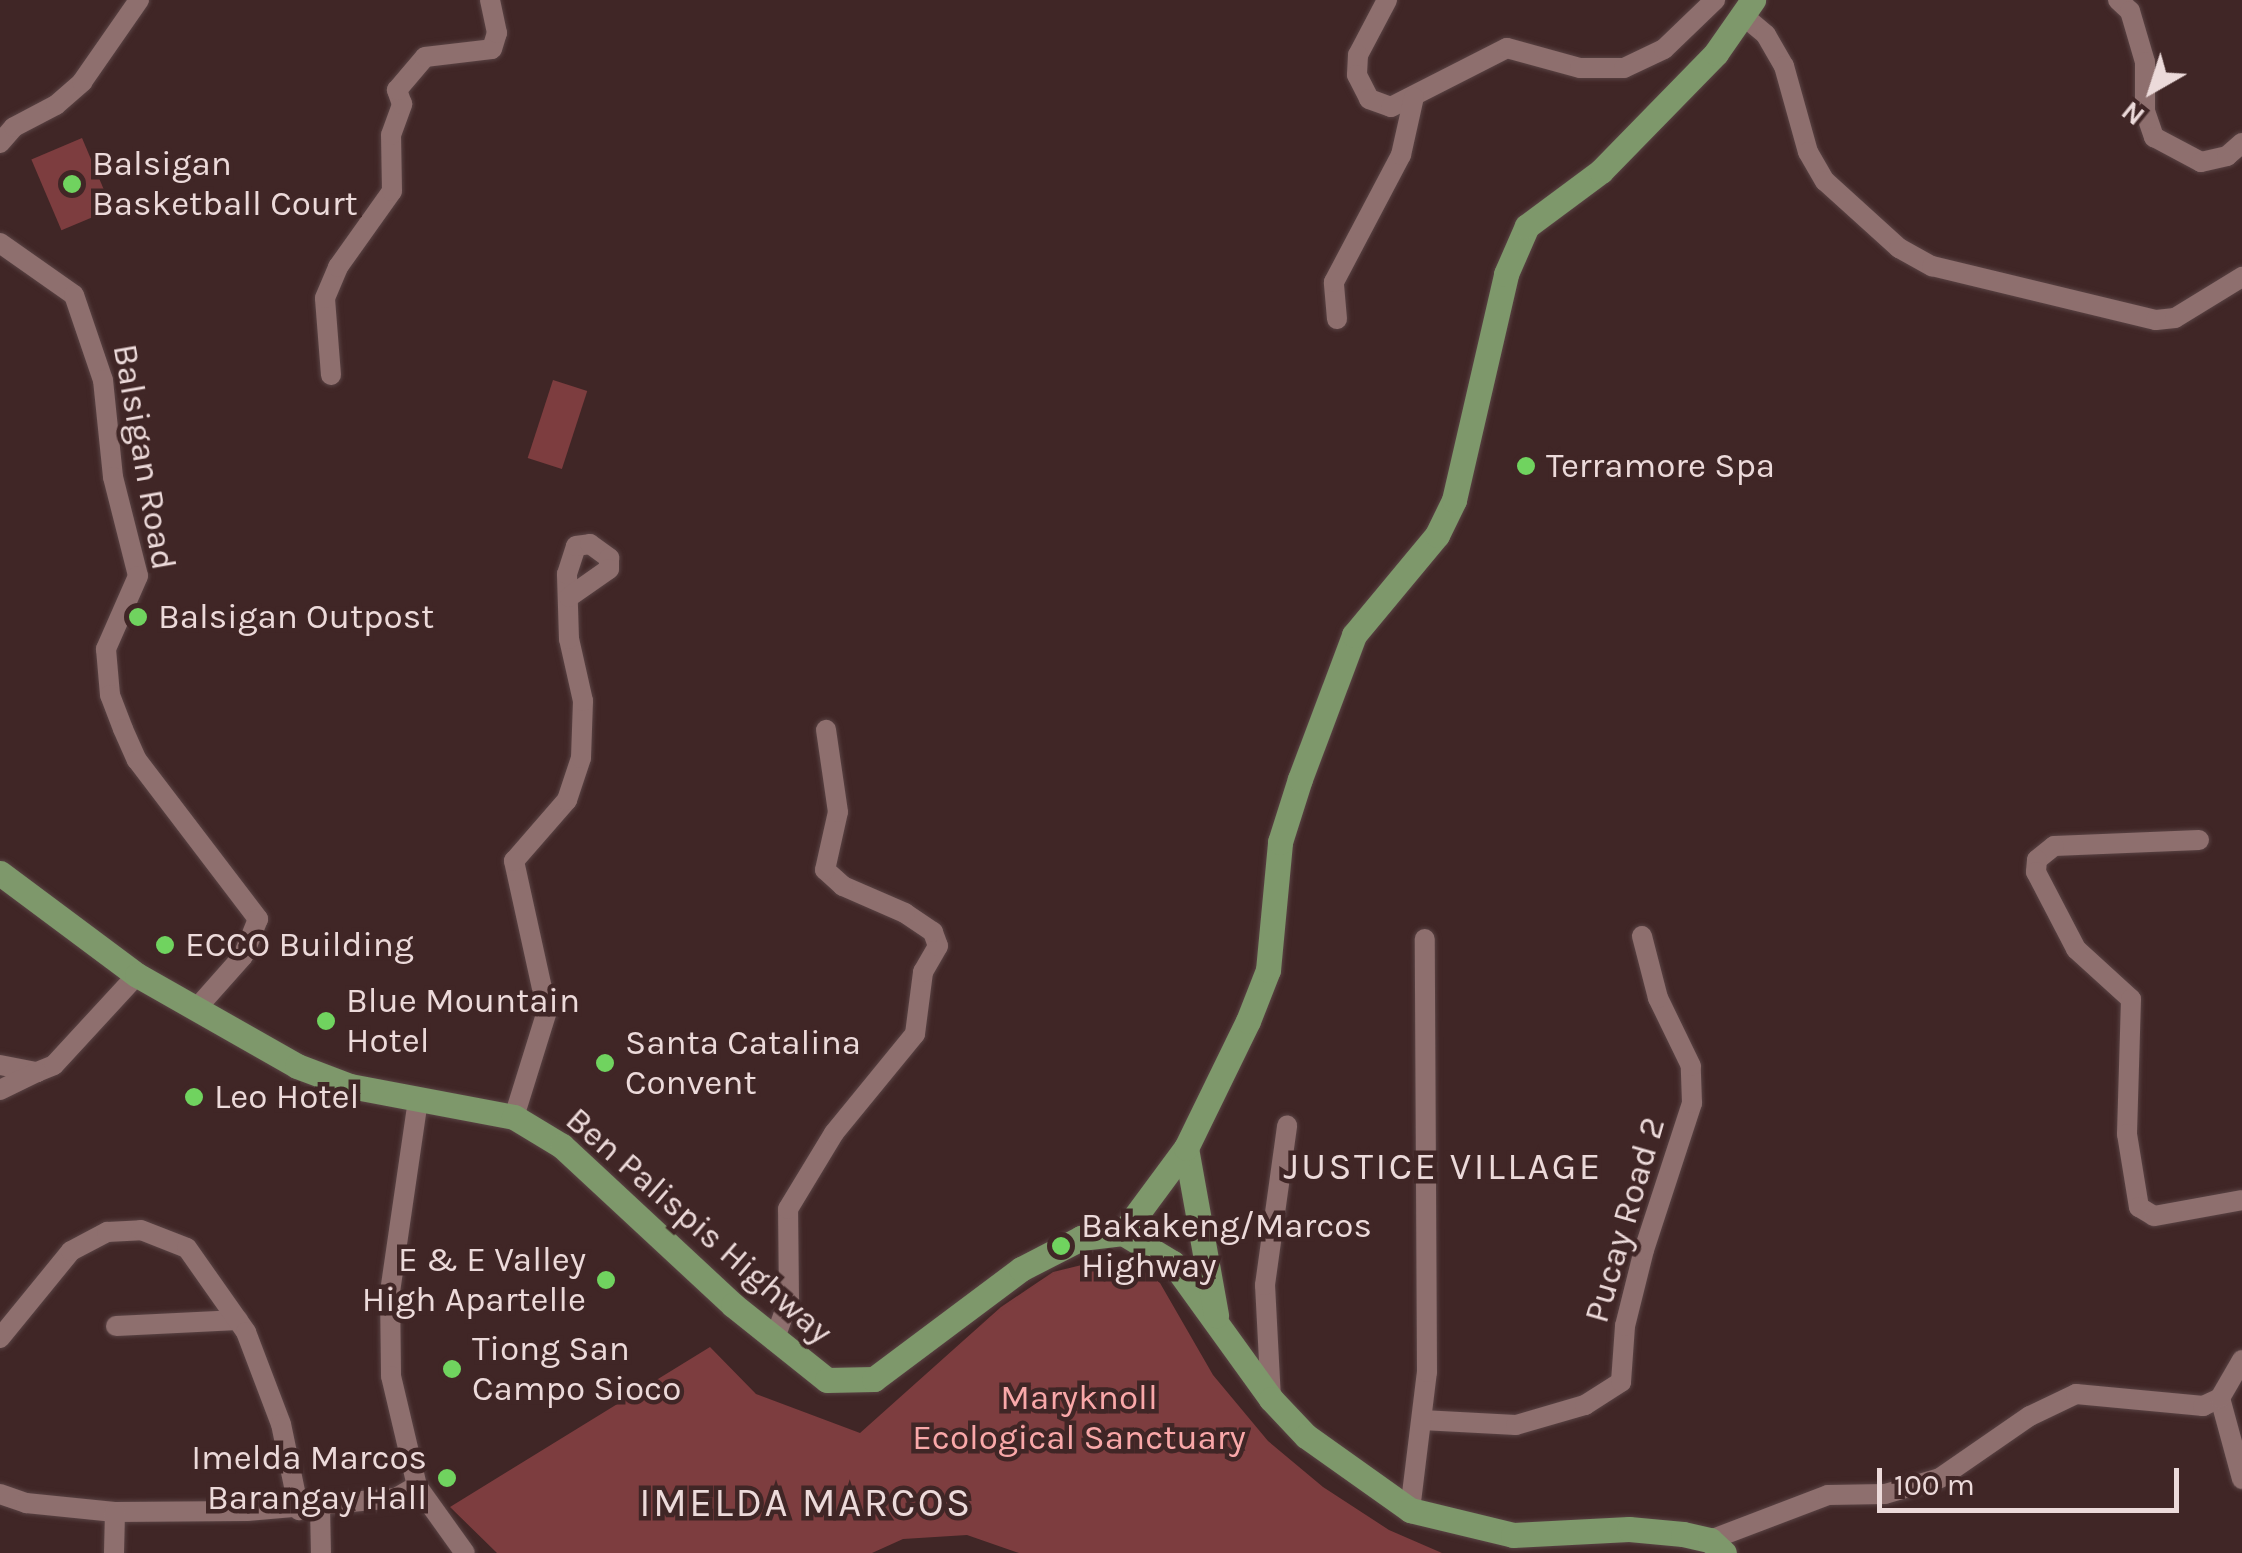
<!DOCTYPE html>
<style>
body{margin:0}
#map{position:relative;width:2242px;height:1553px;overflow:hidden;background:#402626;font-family:Karla,sans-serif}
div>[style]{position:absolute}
.green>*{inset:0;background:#7d3d3f;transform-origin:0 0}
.roads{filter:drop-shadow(0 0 2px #594344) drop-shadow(0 0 2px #594344)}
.minor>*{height:20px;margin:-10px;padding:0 10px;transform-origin:10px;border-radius:10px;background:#8e6f6e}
.major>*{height:25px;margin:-12.5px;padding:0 12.5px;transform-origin:12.5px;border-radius:12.5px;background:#7e986b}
.dots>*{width:28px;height:28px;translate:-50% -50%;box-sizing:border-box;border:5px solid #402626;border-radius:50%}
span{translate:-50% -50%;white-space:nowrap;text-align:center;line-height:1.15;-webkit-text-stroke:9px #402626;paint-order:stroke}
.poi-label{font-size:35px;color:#ecdada}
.left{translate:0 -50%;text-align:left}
.right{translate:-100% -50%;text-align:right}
.street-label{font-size:35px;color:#ecdada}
.park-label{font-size:35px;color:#f9a8a9}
.neighbourhood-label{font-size:38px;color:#ecdada;letter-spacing:2.5px}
.quarter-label{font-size:40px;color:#ecdada;letter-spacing:2.5px}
.north{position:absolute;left:2102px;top:40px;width:100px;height:100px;-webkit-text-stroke:8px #402626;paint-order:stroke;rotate:219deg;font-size:28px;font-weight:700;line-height:40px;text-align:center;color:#ecdada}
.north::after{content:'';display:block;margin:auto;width:35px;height:45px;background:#ecdada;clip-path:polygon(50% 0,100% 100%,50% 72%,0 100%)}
.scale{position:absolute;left:1877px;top:1468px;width:302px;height:45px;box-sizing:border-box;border:5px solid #ecdada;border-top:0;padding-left:12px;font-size:30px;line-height:35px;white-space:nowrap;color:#ecdada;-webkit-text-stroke:8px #402626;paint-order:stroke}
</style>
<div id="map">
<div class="green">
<div style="left:82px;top:138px;width:77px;height:55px;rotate:67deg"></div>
<div style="left:553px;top:380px;width:36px;height:82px;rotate:18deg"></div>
<div style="clip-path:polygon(1090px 1263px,1139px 1268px,1160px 1283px,1213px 1375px,1268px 1441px,1323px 1487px,1389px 1530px,1442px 1553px,1019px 1553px,967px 1535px,903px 1539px,872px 1553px,497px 1553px,450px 1507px,710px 1347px,756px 1394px,860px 1433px,1001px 1307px,1053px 1272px)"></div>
</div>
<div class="roads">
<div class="minor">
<div style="left:1387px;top:0;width:62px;rotate:117.8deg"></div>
<div style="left:1358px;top:55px;width:20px;rotate:93deg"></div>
<div style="left:1357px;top:75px;width:27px;rotate:63deg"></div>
<div style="left:1369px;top:99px;width:23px;rotate:20deg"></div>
<div style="left:1391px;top:107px;width:130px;rotate:-27deg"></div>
<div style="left:1507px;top:48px;width:76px;rotate:15.3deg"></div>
<div style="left:1580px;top:68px;width:44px"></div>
<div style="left:1624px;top:68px;width:44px;rotate:-25.4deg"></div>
<div style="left:1664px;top:49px;width:71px;rotate:-43.9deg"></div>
<div style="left:2118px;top:0;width:16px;rotate:43deg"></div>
<div style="left:2130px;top:11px;width:53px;rotate:73.6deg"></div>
<div style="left:2145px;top:62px;width:49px;rotate:90deg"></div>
<div style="left:2145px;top:111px;width:28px;rotate:71deg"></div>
<div style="left:2154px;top:137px;width:53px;rotate:28deg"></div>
<div style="left:2201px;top:162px;width:27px;rotate:-13deg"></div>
<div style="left:2227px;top:156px;width:20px;rotate:-41deg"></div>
<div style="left:1746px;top:18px;width:26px;rotate:40deg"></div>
<div style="left:1766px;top:35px;width:36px;rotate:60deg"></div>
<div style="left:1784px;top:66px;width:89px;rotate:74.4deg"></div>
<div style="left:1808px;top:152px;width:34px;rotate:60deg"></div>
<div style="left:1825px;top:181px;width:100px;rotate:42.2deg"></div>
<div style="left:1899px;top:248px;width:38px;rotate:29deg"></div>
<div style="left:1932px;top:266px;width:230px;rotate:13.6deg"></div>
<div style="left:2156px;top:320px;width:19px;rotate:-6deg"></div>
<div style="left:2175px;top:318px;width:79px;rotate:-31.5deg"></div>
<div style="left:0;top:143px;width:21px;rotate:-49deg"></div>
<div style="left:14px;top:127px;width:47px;rotate:-27.6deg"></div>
<div style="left:56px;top:105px;width:35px;rotate:-41deg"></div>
<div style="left:82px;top:82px;width:100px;rotate:-55.2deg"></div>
<div style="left:0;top:243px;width:90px;rotate:35.1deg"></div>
<div style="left:74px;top:295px;width:90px;rotate:71.2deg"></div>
<div style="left:103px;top:380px;width:98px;rotate:84.1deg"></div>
<div style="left:113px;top:477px;width:102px;rotate:75.8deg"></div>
<div style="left:138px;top:576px;width:80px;rotate:113.7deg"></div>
<div style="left:106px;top:649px;width:46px;rotate:85deg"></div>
<div style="left:110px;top:695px;width:36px;rotate:69deg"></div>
<div style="left:123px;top:729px;width:34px;rotate:66deg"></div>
<div style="left:137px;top:760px;width:200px;rotate:52.7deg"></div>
<div style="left:258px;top:919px;width:40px;rotate:112deg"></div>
<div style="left:243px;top:956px;width:71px;rotate:131.6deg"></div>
<div style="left:1337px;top:319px;width:37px;rotate:-95deg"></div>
<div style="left:1334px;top:282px;width:144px;rotate:-62.2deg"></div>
<div style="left:1401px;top:155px;width:59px;rotate:-77.4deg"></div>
<div style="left:331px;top:375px;width:77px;rotate:-94.5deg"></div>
<div style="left:325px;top:298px;width:34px;rotate:-67deg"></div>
<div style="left:338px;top:267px;width:93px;rotate:-54.6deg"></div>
<div style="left:392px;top:191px;width:56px;rotate:-91deg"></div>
<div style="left:391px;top:135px;width:33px;rotate:-70deg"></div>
<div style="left:402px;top:104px;width:15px;rotate:-110deg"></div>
<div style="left:397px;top:90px;width:43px;rotate:-49.7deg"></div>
<div style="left:425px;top:57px;width:67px;rotate:-6.8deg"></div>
<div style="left:492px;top:49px;width:17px;rotate:-73deg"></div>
<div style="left:497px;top:33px;width:34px;rotate:-102deg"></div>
<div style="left:2199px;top:840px;width:145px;rotate:177.6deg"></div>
<div style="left:2054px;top:846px;width:22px;rotate:141deg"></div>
<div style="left:2037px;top:860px;width:12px;rotate:95deg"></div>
<div style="left:2036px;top:872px;width:87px;rotate:62.5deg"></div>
<div style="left:2076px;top:949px;width:74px;rotate:42.3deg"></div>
<div style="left:2131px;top:999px;width:135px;rotate:91.7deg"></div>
<div style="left:2127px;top:1134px;width:74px;rotate:80.7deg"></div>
<div style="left:2139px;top:1207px;width:17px;rotate:31deg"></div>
<div style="left:2154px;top:1216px;width:89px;rotate:-10.3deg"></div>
<div style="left:0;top:1065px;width:38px;rotate:11deg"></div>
<div style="left:37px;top:1072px;width:18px;rotate:-22deg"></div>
<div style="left:54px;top:1065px;width:122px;rotate:-47.3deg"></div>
<div style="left:0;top:1090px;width:41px;rotate:-25.9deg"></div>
<div style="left:418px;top:1100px;width:193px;rotate:98.3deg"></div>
<div style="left:390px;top:1291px;width:85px;rotate:89.3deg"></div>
<div style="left:391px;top:1376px;width:113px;rotate:76.7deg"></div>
<div style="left:417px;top:1486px;width:82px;rotate:54.4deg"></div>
<div style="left:514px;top:1117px;width:111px;rotate:-72.7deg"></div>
<div style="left:547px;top:1011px;width:154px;rotate:-102.4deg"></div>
<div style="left:514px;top:861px;width:81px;rotate:-49deg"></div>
<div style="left:567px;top:800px;width:44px;rotate:-71.6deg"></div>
<div style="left:581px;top:758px;width:57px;rotate:-88deg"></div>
<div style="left:583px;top:701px;width:64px;rotate:-102.7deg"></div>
<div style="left:569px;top:639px;width:65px;rotate:-91.8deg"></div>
<div style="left:567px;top:574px;width:29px;rotate:-72deg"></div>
<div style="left:576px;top:546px;width:14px;rotate:-8deg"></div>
<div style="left:590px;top:544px;width:24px;rotate:36deg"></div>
<div style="left:609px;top:558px;width:11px;rotate:90deg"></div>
<div style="left:609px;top:569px;width:49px;rotate:145deg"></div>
<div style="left:116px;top:1326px;width:122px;rotate:-2.8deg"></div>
<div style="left:0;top:1338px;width:112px;rotate:-50.8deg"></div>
<div style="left:71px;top:1251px;width:41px;rotate:-27.8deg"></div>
<div style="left:107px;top:1232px;width:34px;rotate:-3deg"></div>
<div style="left:141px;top:1230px;width:49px;rotate:21.4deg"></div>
<div style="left:187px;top:1248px;width:103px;rotate:54.9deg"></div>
<div style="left:246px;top:1332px;width:98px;rotate:69.2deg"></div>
<div style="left:281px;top:1424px;width:88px;rotate:78.2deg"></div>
<div style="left:774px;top:1341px;width:45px;rotate:-70.3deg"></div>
<div style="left:789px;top:1299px;width:90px;rotate:-90.6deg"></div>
<div style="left:788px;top:1209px;width:89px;rotate:-58.8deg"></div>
<div style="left:834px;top:1133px;width:128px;rotate:-50.7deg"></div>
<div style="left:915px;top:1034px;width:63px;rotate:-82.6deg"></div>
<div style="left:923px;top:972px;width:30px;rotate:-60deg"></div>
<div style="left:938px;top:946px;width:15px;rotate:-110deg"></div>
<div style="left:933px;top:932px;width:34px;rotate:-146deg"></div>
<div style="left:905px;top:913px;width:68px;rotate:-156.5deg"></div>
<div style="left:843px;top:886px;width:24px;rotate:-138deg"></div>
<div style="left:825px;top:870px;width:59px;rotate:-77.4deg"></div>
<div style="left:838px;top:812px;width:83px;rotate:-98.3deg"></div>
<div style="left:2220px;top:1398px;width:84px;rotate:74.8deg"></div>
<div style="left:1271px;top:1399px;width:114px;rotate:-93deg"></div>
<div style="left:1265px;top:1285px;width:161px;rotate:-82.1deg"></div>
<div style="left:1422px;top:1420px;width:94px;rotate:3deg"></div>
<div style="left:1516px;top:1425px;width:72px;rotate:-16.2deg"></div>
<div style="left:1585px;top:1405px;width:43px;rotate:-32.6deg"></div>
<div style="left:1621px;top:1382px;width:56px;rotate:-85.9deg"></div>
<div style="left:1625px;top:1326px;width:78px;rotate:-76deg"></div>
<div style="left:1644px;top:1250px;width:155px;rotate:-71.9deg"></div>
<div style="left:1692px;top:1103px;width:37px;rotate:-92deg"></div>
<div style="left:1691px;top:1066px;width:76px;rotate:-115.9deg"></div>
<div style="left:1658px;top:998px;width:64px;rotate:-104.5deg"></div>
<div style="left:0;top:1494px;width:28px;rotate:19deg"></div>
<div style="left:26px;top:1503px;width:89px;rotate:5.8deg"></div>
<div style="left:115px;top:1512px;width:132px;rotate:-0.4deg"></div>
<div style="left:247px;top:1511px;width:150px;rotate:-5deg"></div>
<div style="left:396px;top:1498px;width:24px;rotate:-30deg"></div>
<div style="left:320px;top:1507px;width:46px;rotate:88.8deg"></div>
<div style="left:1410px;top:1510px;width:139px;rotate:-83deg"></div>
<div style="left:1427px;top:1372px;width:433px;rotate:-90.3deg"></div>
<div style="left:1710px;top:1540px;width:126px;rotate:-20.9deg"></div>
<div style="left:1828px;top:1495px;width:57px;rotate:-1deg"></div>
<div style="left:1885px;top:1494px;width:57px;rotate:-16.2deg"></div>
<div style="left:1940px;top:1478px;width:109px;rotate:-34.6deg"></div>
<div style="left:2030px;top:1416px;width:51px;rotate:-25.6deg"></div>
<div style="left:2076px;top:1394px;width:128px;rotate:5.4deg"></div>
<div style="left:2203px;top:1406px;width:19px;rotate:-25deg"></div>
<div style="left:2220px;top:1398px;width:44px;rotate:-59.9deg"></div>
<div style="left:114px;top:1553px;width:41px;rotate:-88.6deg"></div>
</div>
<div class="major">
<div style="left:0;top:873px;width:171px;rotate:36.7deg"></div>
<div style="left:137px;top:975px;width:184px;rotate:29.6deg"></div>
<div style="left:297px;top:1066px;width:57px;rotate:20.7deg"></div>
<div style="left:350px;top:1086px;width:167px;rotate:10.7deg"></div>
<div style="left:514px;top:1117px;width:56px;rotate:31.1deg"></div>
<div style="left:562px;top:1146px;width:233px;rotate:42.9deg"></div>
<div style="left:733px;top:1305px;width:120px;rotate:38.6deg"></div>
<div style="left:827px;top:1380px;width:47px;rotate:-1.2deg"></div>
<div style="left:874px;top:1379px;width:184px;rotate:-36.8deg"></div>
<div style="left:1021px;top:1269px;width:68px;rotate:-27.3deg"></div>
<div style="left:1081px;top:1238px;width:42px;rotate:-6.8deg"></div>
<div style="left:1123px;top:1233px;width:58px;rotate:31deg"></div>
<div style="left:1173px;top:1263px;width:168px;rotate:54.2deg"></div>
<div style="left:1271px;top:1399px;width:51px;rotate:46.6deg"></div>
<div style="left:1306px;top:1436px;width:128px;rotate:35.4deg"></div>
<div style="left:1410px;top:1510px;width:106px;rotate:13.6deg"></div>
<div style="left:1513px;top:1535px;width:116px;rotate:-3deg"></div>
<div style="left:1629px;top:1529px;width:54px;rotate:5.3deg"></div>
<div style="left:1683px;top:1534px;width:28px;rotate:13deg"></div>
<div style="left:1710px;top:1540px;width:19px;rotate:43deg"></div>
<div style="left:1186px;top:1148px;width:170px;rotate:79.8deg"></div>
<div style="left:1123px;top:1233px;width:106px;rotate:-53.5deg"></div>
<div style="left:1186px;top:1148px;width:141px;rotate:-64deg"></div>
<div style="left:1248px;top:1021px;width:55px;rotate:-68.6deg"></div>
<div style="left:1268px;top:970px;width:129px;rotate:-84.6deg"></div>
<div style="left:1280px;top:842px;width:66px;rotate:-72.4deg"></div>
<div style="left:1300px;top:779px;width:154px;rotate:-69.4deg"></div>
<div style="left:1354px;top:635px;width:130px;rotate:-50.3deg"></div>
<div style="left:1437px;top:535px;width:39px;rotate:-64deg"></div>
<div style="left:1454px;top:500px;width:232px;rotate:-77deg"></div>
<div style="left:1506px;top:274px;width:52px;rotate:-66.4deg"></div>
<div style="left:1527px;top:226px;width:92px;rotate:-36.6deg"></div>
<div style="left:1601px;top:171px;width:165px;rotate:-45.7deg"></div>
<div style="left:1716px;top:53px;width:65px;rotate:-55.1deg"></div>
</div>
</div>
<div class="dots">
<div style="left:72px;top:184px;background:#70d35f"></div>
<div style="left:1526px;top:466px;background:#70d35f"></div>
<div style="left:138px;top:617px;background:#70d35f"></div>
<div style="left:165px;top:945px;background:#70d35f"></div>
<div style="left:326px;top:1021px;background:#70d35f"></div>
<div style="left:605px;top:1063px;background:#70d35f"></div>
<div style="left:194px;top:1097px;background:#70d35f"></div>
<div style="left:1061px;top:1246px;background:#70d35f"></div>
<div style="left:606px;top:1280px;background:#70d35f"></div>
<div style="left:452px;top:1369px;background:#70d35f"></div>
<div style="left:447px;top:1478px;background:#70d35f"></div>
</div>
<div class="poi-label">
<span class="left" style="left:92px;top:184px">Balsigan<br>Basketball Court</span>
<span class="left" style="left:1546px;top:466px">Terramore Spa</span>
<span class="left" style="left:158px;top:617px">Balsigan Outpost</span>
<span class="left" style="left:185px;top:945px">ECCO Building</span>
<span class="left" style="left:346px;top:1021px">Blue Mountain<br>Hotel</span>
<span class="left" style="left:625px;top:1063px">Santa Catalina<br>Convent</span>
<span class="left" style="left:214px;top:1097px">Leo Hotel</span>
<span class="left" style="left:1081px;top:1246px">Bakakeng/Marcos<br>Highway</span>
<span class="right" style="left:586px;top:1280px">E &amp; E Valley<br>High Apartelle</span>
<span class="left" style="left:472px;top:1369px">Tiong San<br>Campo Sioco</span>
<span class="right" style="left:427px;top:1478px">Imelda Marcos<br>Barangay Hall</span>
</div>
<div class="street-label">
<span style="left:144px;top:457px;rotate:80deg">Balsigan Road</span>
<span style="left:1625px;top:1220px;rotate:-74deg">Pucay Road 2</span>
<span style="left:699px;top:1226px;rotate:41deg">Ben Palispis Highway</span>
</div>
<div class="park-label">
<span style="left:1079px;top:1418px">Maryknoll<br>Ecological Sanctuary</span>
</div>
<div class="neighbourhood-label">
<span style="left:1443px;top:1167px">JUSTICE VILLAGE</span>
</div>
<div class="quarter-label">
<span style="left:806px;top:1503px">IMELDA MARCOS</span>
</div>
<div class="north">N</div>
<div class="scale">100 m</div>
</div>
